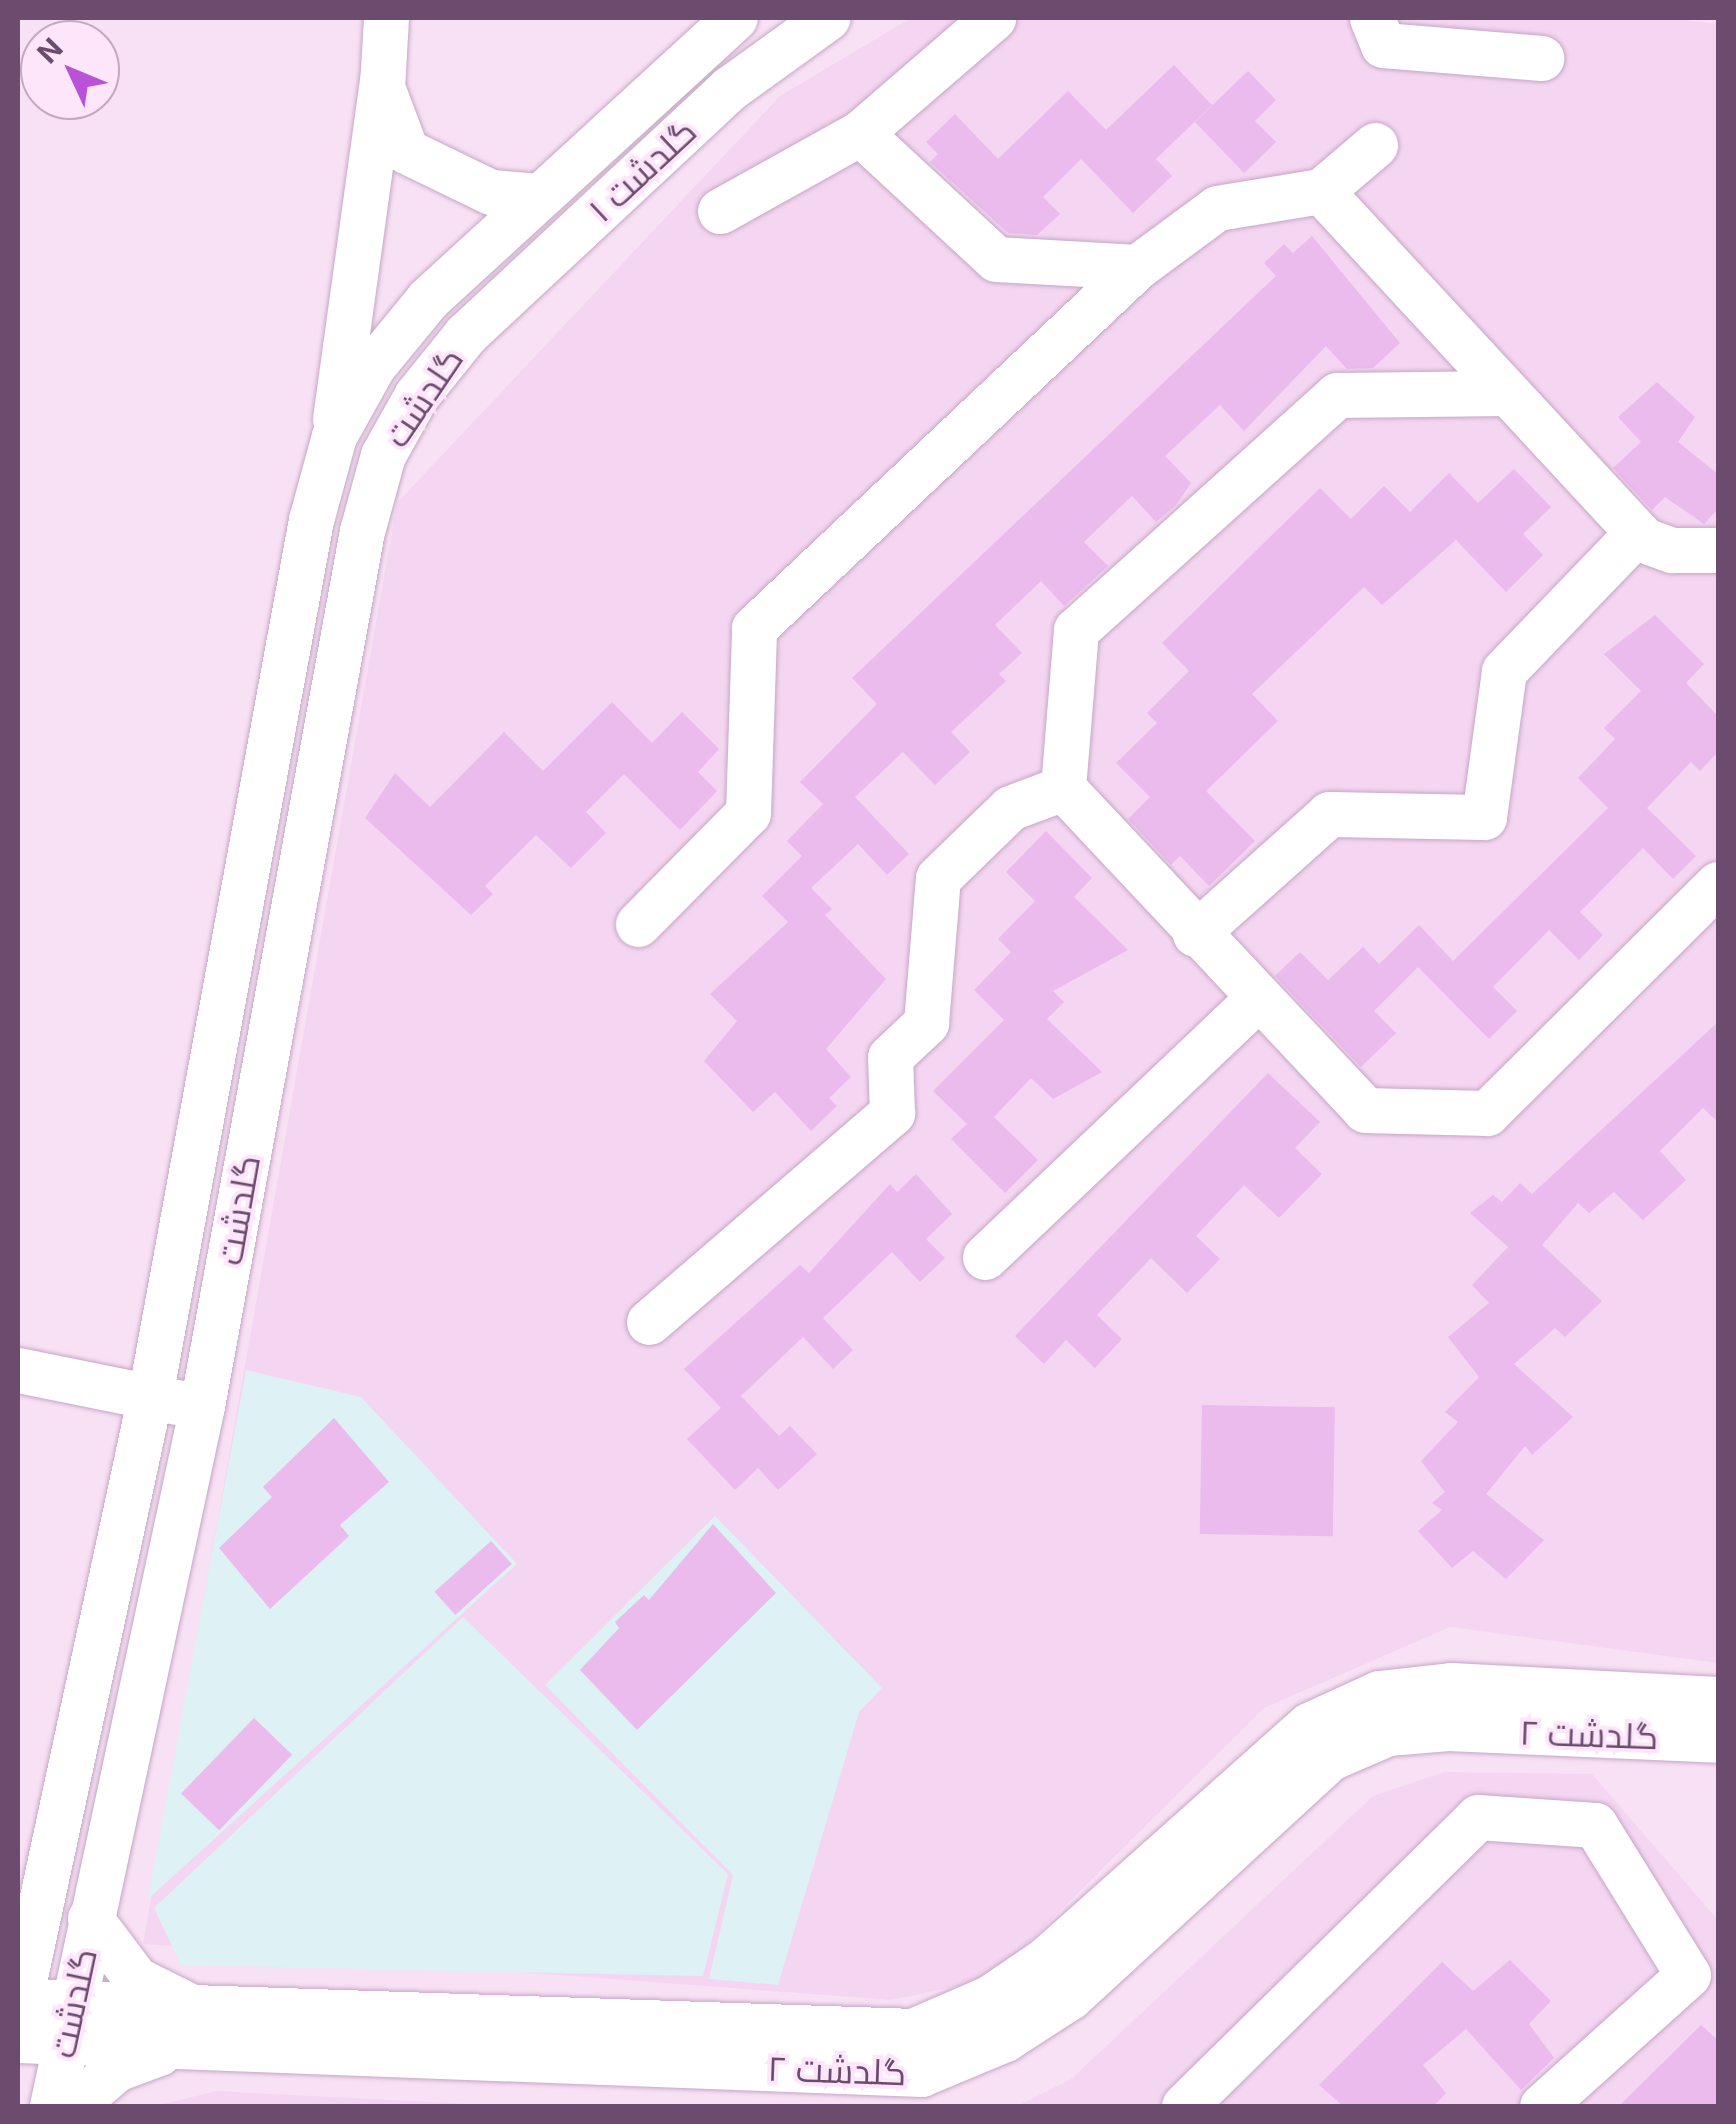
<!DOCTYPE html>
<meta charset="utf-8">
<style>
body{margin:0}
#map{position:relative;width:1736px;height:2124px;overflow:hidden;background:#f9e1f5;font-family:Inter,Cairo,sans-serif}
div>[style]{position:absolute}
.residential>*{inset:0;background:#f5d6f2}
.education>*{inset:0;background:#def1f5}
.building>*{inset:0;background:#eabbec;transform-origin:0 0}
.roads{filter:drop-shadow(0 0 2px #c5a7c5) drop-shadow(0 0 2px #c5a7c5)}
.minor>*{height:45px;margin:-22.5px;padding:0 22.5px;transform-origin:22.5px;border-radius:22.5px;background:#fff}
span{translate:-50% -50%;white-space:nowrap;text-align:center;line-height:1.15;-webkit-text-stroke:8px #fde6f9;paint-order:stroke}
.street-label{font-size:35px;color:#6b4b6e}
.frame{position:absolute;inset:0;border:20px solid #6b4b6e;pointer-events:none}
.north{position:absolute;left:20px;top:20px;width:100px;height:100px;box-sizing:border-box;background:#fde6f9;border:2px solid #c3a8c1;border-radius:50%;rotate:314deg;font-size:28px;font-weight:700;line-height:40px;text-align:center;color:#6b4b6e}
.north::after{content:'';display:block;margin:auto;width:35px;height:45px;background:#ba51d9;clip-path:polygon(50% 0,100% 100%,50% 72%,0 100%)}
</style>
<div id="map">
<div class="residential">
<div style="clip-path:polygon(911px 18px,1669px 18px,1718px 24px,1718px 1663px,1450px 1627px,1264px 1708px,992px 1979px,891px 2000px,143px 1944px,397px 503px,780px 96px)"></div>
<div style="clip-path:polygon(1444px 1772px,1592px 1774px,1718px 1920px,1718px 2106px,1017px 2106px,1071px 2079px,1373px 1796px)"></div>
<div style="clip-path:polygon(217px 2091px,511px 2106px,154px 2106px)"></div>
</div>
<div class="education">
<div style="clip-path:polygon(246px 1370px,361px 1397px,517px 1564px,148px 1899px)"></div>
<div style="clip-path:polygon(715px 1516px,882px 1688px,859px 1712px,778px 1985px,709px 1979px,733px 1875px,545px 1685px)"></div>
<div style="clip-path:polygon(463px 1617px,728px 1874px,703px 1976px,181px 1965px,154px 1908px)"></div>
</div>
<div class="building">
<div style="clip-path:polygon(1174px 65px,1212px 105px,1156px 159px,1172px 176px,1133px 213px,1081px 159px,1043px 197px,1060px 214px,1037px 235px,1008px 233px,930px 162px,938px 154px,926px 142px,955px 114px,998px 159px,1068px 91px,1106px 130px)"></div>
<div style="clip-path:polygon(1248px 71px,1276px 100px,1255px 121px,1276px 142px,1244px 173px,1195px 122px)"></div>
<div style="clip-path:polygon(1312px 236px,1400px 343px,1373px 368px,1347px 369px,1326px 346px,1244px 431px,1220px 405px,1165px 456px,1191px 483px,1176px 505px,1156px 522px,1132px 496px,1084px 542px,1108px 566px,1064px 606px,1041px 581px,995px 625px,1022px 653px,999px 674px,1006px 681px,951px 732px,970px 752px,935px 785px,903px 752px,855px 797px,909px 854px,887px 875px,858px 844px,811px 888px,832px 909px,825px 915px,886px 979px,826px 1049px,851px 1077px,829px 1098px,837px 1106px,811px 1131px,775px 1092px,753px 1112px,704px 1061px,737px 1021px,710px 994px,788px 922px,762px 896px,802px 856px,787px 841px,823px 804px,800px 782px,877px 704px,852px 678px,1276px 276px,1264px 263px,1284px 244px,1293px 253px)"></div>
<div style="clip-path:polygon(1657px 382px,1695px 417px,1678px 442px,1718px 474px,1718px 509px,1704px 524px,1665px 497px,1652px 510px,1613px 468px,1641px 442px,1618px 417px)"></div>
<div style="clip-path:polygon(1514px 469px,1551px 507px,1523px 534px,1543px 555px,1506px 592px,1456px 540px,1382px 605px,1364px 587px,1252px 694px,1278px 721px,1206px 791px,1255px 841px,1209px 886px,1180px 856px,1171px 865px,1128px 819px,1150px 797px,1116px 763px,1157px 723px,1147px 713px,1189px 671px,1162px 643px,1320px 488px,1351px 519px,1384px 486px,1410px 512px,1449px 473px,1478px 503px)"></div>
<div style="clip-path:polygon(1655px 615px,1704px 664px,1686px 683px,1718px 716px,1718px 752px,1700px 771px,1691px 762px,1647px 808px,1696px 856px,1673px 879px,1643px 848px,1580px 912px,1603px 935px,1579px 960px,1549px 930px,1493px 987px,1517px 1011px,1489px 1039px,1418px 967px,1374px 1011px,1396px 1033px,1361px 1067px,1275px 976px,1300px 952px,1328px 980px,1363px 947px,1379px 964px,1419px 925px,1453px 961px,1608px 808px,1578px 778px,1615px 739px,1604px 728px,1641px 691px,1604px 654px)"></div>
<div style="clip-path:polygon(612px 702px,652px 743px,682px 712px,719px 749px,698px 772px,717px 791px,680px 830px,624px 774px,586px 812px,606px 833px,571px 868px,536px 835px,485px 886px,493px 894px,471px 915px,365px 818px,395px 773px,430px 807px,504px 732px,543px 771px)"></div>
<div style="clip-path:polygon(1046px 831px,1092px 878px,1074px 897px,1128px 950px,1053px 991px,1064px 1002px,1047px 1019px,1102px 1072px,1053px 1099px,1031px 1078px,994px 1117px,1038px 1160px,1005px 1193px,951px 1139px,967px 1124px,933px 1091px,1004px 1020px,974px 990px,1011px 952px,998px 939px,1035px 901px,1006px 872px)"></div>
<div style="clip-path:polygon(1718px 1022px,1718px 1122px,1703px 1108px,1660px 1151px,1686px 1180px,1643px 1220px,1614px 1192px,1589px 1213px,1578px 1203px,1542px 1245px,1602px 1301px,1565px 1337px,1555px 1328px,1514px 1364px,1573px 1417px,1532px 1455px,1525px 1446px,1486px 1494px,1544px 1540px,1506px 1579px,1473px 1551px,1452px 1568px,1418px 1531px,1442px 1510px,1432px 1503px,1445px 1492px,1421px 1461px,1458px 1422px,1445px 1412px,1479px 1377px,1448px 1337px,1489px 1303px,1472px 1285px,1508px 1247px,1470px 1213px,1493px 1195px,1502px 1202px,1520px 1183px,1532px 1194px)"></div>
<div style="clip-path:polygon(1268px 1073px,1320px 1122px,1295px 1148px,1322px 1174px,1279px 1218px,1244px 1185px,1196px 1236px,1220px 1259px,1187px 1293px,1151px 1258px,1097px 1315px,1122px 1339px,1095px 1368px,1066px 1340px,1044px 1364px,1015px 1336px)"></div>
<div style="clip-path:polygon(916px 1174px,952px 1214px,926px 1239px,945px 1258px,920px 1282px,892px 1252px,823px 1318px,853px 1350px,833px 1369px,803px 1337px,741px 1396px,779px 1436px,790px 1426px,817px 1454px,778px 1490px,758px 1468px,735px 1490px,687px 1439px,721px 1408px,684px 1369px,800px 1265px,809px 1273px,890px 1184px,897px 1192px)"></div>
<div style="left:1202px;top:1405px;width:133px;height:129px;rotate:1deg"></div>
<div style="clip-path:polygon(334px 1418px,389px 1482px,340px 1525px,349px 1536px,270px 1609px,219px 1548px,272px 1497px,263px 1487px)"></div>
<div style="clip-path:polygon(713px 1524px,776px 1593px,637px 1730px,580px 1670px,619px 1628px,615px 1622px,644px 1595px,649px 1600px)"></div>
<div style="left:491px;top:1541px;width:31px;height:76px;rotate:48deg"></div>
<div style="left:254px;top:1718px;width:53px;height:105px;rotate:44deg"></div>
<div style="clip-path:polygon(1510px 1960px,1551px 2001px,1529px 2024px,1554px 2058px,1521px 2090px,1466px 2029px,1423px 2065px,1446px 2093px,1434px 2106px,1343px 2106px,1319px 2085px,1442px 1962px,1473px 1991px)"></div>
<div style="clip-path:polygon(1701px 2025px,1718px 2040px,1718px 2106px,1619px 2106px)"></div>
</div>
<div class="roads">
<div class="minor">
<div style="left:386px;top:18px;width:69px;rotate:93.3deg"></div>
<div style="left:382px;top:87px;width:68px;rotate:69.4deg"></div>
<div style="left:406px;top:151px;width:94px;rotate:25.8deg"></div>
<div style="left:491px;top:192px;width:47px;rotate:4.9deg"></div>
<div style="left:1372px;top:18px;width:29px;rotate:68deg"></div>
<div style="left:1383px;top:45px;width:159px;rotate:4.7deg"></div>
<div style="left:860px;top:133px;width:185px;rotate:42.8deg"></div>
<div style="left:996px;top:259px;width:141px;rotate:3.2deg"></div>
<div style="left:1321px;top:191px;width:71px;rotate:-40.4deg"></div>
<div style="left:720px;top:211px;width:160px;rotate:-29.1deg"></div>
<div style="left:860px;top:133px;width:176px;rotate:-40.8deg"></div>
<div style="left:1507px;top:393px;width:170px;rotate:179.3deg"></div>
<div style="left:1337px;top:395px;width:351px;rotate:138deg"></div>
<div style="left:1076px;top:630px;width:159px;rotate:94.7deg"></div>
<div style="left:1063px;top:788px;width:441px;rotate:46.8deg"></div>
<div style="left:1365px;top:1110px;width:122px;rotate:1.4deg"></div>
<div style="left:1487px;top:1113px;width:325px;rotate:-44.8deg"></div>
<div style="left:335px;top:419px;width:343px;rotate:-82.1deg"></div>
<div style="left:638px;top:924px;width:156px;rotate:-45.3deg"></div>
<div style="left:748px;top:813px;width:185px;rotate:-88.1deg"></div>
<div style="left:754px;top:628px;width:526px;rotate:-43.31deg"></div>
<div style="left:1137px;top:267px;width:99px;rotate:-36.4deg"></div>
<div style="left:1217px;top:208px;width:105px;rotate:-9.3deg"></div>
<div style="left:1321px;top:191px;width:476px;rotate:47.2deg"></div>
<div style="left:1644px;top:540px;width:30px;rotate:20deg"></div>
<div style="left:1672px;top:550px;width:46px"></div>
<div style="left:1195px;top:934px;width:180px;rotate:-41.8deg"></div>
<div style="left:1329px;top:814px;width:155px;rotate:1.1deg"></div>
<div style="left:1484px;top:817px;width:147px;rotate:-82.2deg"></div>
<div style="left:1504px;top:671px;width:192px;rotate:-46.1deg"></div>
<div style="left:985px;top:1257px;width:372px;rotate:-43.5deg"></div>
<div style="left:649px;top:1322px;width:321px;rotate:-40.7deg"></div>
<div style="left:892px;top:1113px;width:56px;rotate:-92deg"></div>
<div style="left:890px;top:1057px;width:50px;rotate:-43.4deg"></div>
<div style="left:926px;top:1023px;width:145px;rotate:-85.3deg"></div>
<div style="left:938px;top:878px;width:100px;rotate:-44.2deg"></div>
<div style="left:1010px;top:808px;width:57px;rotate:-20.7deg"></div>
<div style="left:18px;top:1370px;width:162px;rotate:11.4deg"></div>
<div style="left:90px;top:1918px;width:76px;rotate:53deg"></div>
<div style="left:136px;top:1979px;width:56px;rotate:26.6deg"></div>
<div style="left:41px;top:2002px;width:872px;rotate:1.9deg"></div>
<div style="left:913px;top:2031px;width:83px;rotate:-23.5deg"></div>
<div style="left:989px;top:1998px;width:68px;rotate:-34.2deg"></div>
<div style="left:1045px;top:1960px;width:353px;rotate:-41.7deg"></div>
<div style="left:1309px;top:1725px;width:77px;rotate:-24.6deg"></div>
<div style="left:1379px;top:1693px;width:72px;rotate:-6.3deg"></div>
<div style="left:1451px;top:1685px;width:267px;rotate:3deg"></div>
<div style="left:18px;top:2009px;width:627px;rotate:-77.85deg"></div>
<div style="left:150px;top:1396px;width:891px;rotate:-79.59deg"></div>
<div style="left:311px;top:520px;width:87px;rotate:-74.7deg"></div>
<div style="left:334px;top:436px;width:80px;rotate:-60.9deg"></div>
<div style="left:373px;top:366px;width:87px;rotate:-50.6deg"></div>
<div style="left:428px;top:299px;width:416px;rotate:-42.5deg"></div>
<div style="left:18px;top:2040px;width:904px;rotate:2.16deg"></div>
<div style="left:921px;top:2074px;width:91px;rotate:-22.6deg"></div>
<div style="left:1005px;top:2039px;width:77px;rotate:-32.9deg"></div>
<div style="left:1070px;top:1997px;width:353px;rotate:-42.6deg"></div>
<div style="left:1330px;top:1758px;width:63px;rotate:-23.3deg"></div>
<div style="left:1388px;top:1733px;width:60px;rotate:-4.8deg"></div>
<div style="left:1448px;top:1728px;width:270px;rotate:2.5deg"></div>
<div style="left:52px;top:2106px;width:716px;rotate:-77.91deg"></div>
<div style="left:202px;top:1406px;width:890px;rotate:-79.64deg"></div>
<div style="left:362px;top:531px;width:79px;rotate:-74.6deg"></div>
<div style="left:383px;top:455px;width:68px;rotate:-60.8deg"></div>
<div style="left:416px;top:396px;width:80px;rotate:-51.1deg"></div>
<div style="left:466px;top:334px;width:361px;rotate:-43deg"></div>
<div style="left:730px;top:88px;width:120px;rotate:-35.8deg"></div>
<div style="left:73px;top:2106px;width:57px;rotate:-40.7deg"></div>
<div style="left:116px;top:2069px;width:46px;rotate:-20.4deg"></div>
<div style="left:1184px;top:2106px;width:412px;rotate:-44.5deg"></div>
<div style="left:1478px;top:1817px;width:117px;rotate:3.9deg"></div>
<div style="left:1595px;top:1825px;width:176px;rotate:58.2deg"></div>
<div style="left:1688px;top:1975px;width:196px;rotate:138.1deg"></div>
</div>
</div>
<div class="street-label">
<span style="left:642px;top:170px;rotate:-43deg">گلدشت ۱</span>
<span style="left:423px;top:397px;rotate:-56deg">گلدشت</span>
<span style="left:238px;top:1210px;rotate:-80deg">گلدشت</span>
<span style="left:1589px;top:1734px;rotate:2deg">گلدشت ۲</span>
<span style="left:73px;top:2003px;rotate:-78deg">گلدشت</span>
<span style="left:837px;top:2070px;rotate:2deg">گلدشت ۲</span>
</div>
<div class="frame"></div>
<div class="north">N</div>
</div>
